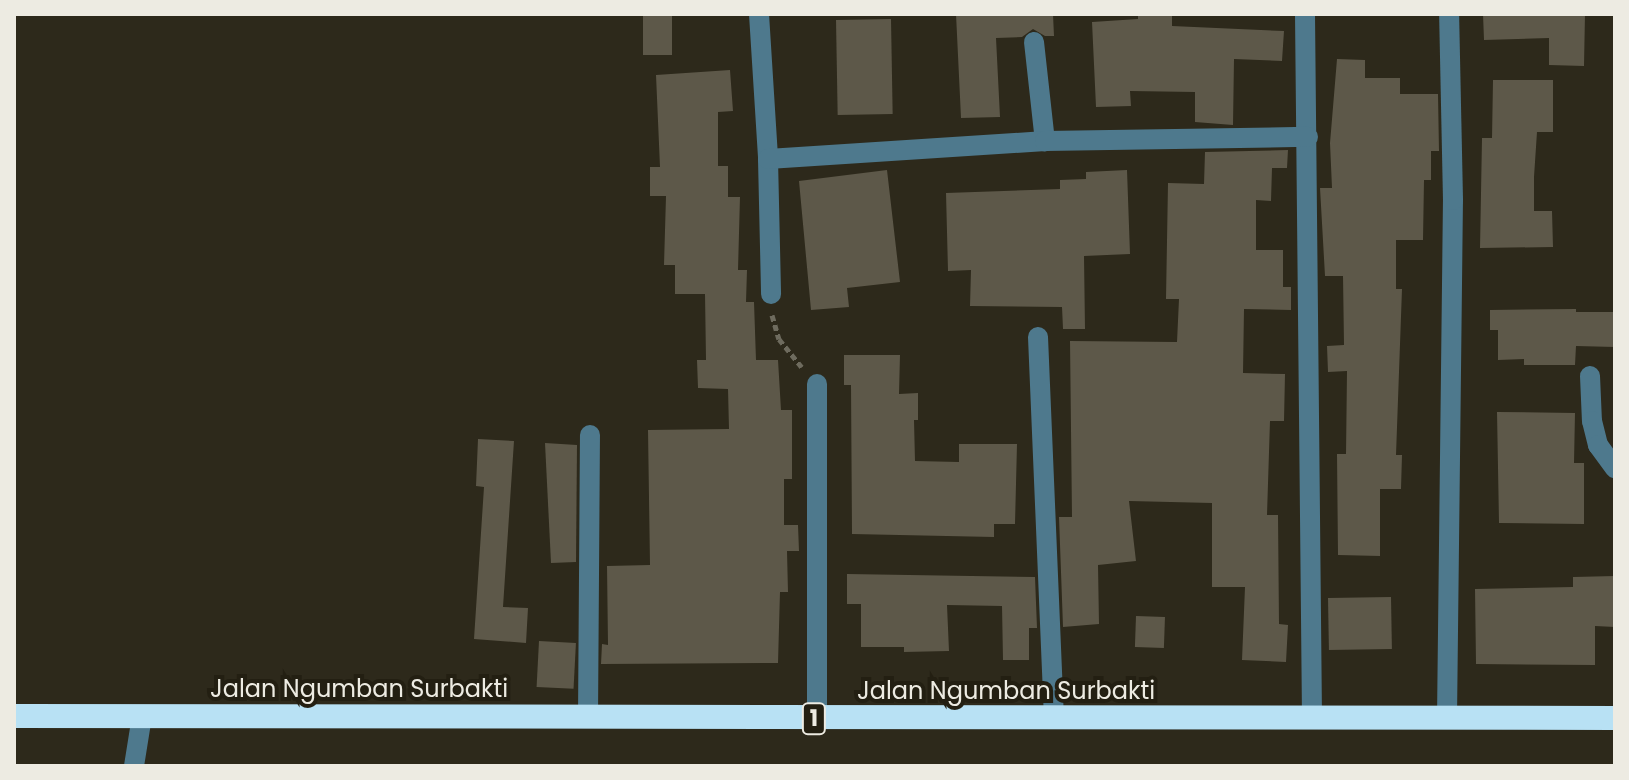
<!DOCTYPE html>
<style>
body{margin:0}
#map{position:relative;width:1629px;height:780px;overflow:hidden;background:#2d291b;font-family:Poppins,sans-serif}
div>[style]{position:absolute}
.building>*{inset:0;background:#5d5849;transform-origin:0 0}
.path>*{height:5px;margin-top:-2.5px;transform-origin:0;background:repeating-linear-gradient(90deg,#6e6b5e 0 6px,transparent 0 10px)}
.minor>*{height:20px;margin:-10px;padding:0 10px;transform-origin:10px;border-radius:10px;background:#4e798d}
.highway>*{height:24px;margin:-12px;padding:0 12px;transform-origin:12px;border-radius:12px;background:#b8e1f4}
span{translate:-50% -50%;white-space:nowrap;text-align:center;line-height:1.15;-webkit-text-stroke:8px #231f12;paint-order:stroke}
.shield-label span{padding:2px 6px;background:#231f12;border:2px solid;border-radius:6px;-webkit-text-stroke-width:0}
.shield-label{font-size:22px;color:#edebe2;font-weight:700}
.street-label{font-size:24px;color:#edebe2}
.frame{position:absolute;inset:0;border:16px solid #edebe2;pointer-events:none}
</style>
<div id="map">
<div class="building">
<div style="left:643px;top:14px;width:29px;height:41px"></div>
<div style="clip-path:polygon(956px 14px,1053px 14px,1054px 36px,1045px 36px,1033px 29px,1022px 37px,996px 38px,1000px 117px,961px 118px)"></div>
<div style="clip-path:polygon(1138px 14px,1172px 14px,1172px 26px,1284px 31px,1282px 61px,1234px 59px,1233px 125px,1195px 122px,1195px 92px,1130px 91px,1131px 106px,1096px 107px,1092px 22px,1138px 19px)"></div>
<div style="clip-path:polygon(1483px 14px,1585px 14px,1584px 66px,1549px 65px,1549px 38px,1484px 40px)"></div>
<div style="left:891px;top:19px;width:95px;height:55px;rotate:89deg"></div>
<div style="clip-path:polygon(1337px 59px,1365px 60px,1365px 78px,1400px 78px,1400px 94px,1438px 94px,1439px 151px,1431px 151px,1431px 180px,1424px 180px,1423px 240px,1396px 240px,1396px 289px,1402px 289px,1396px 455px,1402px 455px,1401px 489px,1380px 489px,1380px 556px,1338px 555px,1337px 454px,1346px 454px,1347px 371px,1328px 372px,1327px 346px,1344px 345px,1343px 276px,1325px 276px,1320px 188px,1332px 188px,1330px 143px)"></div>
<div style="clip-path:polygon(730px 70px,733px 111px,718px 112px,718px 166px,728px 166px,728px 197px,740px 197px,738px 270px,747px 270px,746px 302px,754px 302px,756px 360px,778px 360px,781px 410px,792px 410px,792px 479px,784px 479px,784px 525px,798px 525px,799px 551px,787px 551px,788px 592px,780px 592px,778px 663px,601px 664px,602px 644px,608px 645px,607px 566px,650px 565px,648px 430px,729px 429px,728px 389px,698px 388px,697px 360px,706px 360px,705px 294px,675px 294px,675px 265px,664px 265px,666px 196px,650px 196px,650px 167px,660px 167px,656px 75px)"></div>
<div style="clip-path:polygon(1493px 80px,1553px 80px,1553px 132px,1537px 132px,1534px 177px,1534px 211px,1552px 211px,1553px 247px,1480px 248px,1482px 138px,1492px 138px)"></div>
<div style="clip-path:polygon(1288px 150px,1287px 168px,1272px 168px,1271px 201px,1256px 200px,1256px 250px,1283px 250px,1283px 287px,1291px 287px,1291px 310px,1244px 309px,1243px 373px,1285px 374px,1284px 421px,1270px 421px,1267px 515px,1278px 515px,1279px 624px,1288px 625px,1286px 662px,1242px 660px,1245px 587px,1212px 587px,1212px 503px,1129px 501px,1136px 561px,1098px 565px,1099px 624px,1063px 627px,1059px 517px,1072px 517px,1070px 341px,1177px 342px,1179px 299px,1166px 299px,1168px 183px,1204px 184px,1205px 152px)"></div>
<div style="clip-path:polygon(887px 170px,900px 282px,847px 288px,849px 307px,811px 310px,799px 181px)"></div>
<div style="clip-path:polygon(1127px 170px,1130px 254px,1084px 256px,1085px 329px,1063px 329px,1062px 307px,970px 306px,971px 270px,948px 271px,946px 193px,1060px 189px,1060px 180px,1086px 179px,1086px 172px)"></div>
<div style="clip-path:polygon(1576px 309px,1576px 312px,1615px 312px,1615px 347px,1576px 346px,1575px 365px,1524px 365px,1524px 359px,1498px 360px,1498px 330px,1490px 330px,1490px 310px)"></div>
<div style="clip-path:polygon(844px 355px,900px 355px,899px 394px,918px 393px,918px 420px,914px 420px,915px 461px,959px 462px,959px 444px,1017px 444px,1015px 524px,994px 524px,994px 537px,852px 534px,851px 385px,844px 385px)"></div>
<div style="clip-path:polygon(1497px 412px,1575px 413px,1574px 463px,1584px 463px,1584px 524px,1499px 523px)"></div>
<div style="clip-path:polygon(478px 439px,514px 441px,503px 607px,528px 608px,526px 643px,474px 639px,484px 487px,476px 486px)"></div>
<div style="clip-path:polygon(545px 443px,577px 445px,576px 562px,551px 563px)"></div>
<div style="clip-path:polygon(847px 574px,1035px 577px,1037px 628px,1029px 628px,1029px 660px,1003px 660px,1002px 606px,947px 605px,949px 651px,904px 652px,904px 647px,861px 647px,861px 604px,847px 604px)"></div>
<div style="clip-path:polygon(1615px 576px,1615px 627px,1595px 626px,1595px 665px,1476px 664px,1475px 589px,1573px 587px,1573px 577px)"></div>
<div style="left:1391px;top:597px;width:52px;height:63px;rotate:89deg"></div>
<div style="left:1136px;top:616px;width:29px;height:31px;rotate:2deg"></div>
<div style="left:539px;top:641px;width:37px;height:46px;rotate:3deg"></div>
</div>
<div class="path">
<div style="left:772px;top:315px;width:25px;rotate:74deg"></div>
<div style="left:779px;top:339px;width:36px;rotate:51deg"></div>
</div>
<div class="minor">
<div style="left:759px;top:14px;width:145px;rotate:86.4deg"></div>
<div style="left:768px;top:159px;width:135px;rotate:88.7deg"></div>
<div style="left:1305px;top:14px;width:705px;rotate:89.43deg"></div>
<div style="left:1034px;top:42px;width:100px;rotate:83.7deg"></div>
<div style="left:768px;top:159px;width:278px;rotate:-3.7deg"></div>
<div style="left:1045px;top:141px;width:263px;rotate:-0.9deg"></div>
<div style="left:1038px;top:337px;width:382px;rotate:87.6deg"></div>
<div style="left:1590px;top:376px;width:45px;rotate:87.5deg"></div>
<div style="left:1592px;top:421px;width:25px;rotate:76deg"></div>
<div style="left:1598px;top:445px;width:29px;rotate:54deg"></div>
<div style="left:817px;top:384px;width:335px;rotate:90deg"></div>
<div style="left:588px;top:718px;width:283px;rotate:-89.6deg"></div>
<div style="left:1447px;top:718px;width:518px;rotate:-89.34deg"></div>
<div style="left:1453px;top:200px;width:186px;rotate:-91.2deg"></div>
<div style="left:134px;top:766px;width:51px;rotate:-80.9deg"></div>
</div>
<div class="highway">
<div style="left:14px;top:716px;width:1601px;rotate:0.07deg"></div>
</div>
<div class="shield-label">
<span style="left:814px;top:719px">1</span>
</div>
<div class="street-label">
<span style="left:359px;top:689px">Jalan Ngumban Surbakti</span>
<span style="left:1006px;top:691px">Jalan Ngumban Surbakti</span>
</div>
<div class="frame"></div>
</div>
